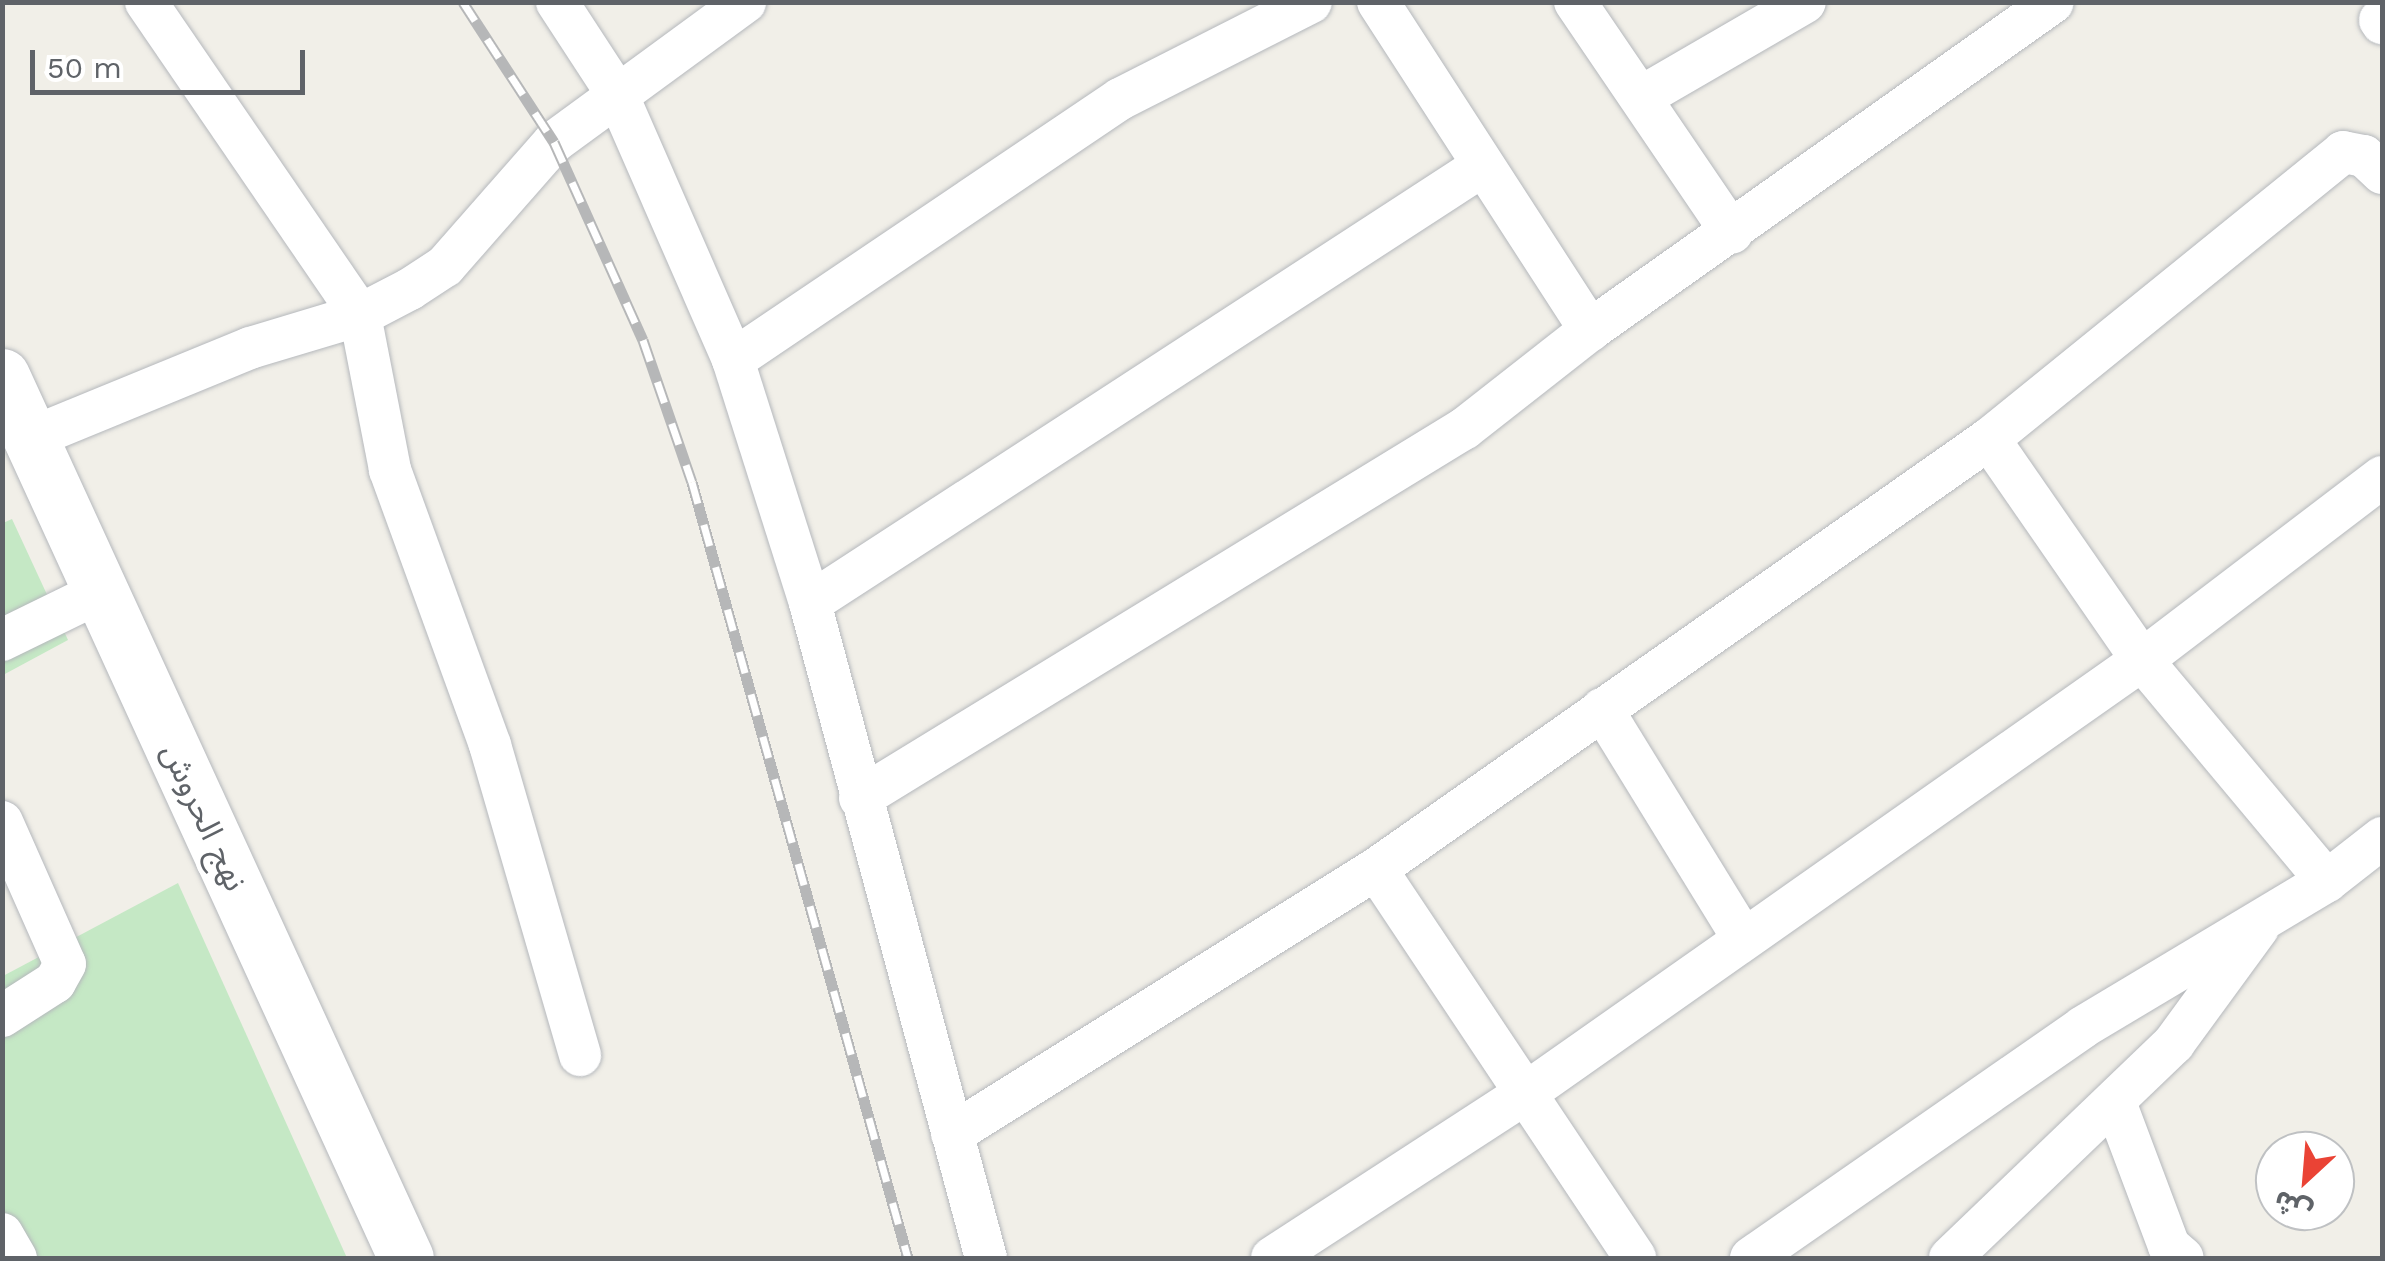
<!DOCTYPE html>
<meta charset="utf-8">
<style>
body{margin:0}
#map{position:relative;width:2385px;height:1261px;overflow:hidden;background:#f1efe8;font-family:"Work Sans","Noto Sans Arabic",sans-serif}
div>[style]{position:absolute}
.green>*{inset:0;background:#c5e8c5}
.roads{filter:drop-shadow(0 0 2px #b5b8bc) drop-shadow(0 0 2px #b5b8bc)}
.street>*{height:42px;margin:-21px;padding:0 21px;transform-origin:21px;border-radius:21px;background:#fff}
.secondary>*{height:55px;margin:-27.5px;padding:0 27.5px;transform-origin:27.5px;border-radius:27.5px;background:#fff}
.rail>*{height:11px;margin-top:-5.5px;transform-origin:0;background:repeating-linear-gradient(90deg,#fff 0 22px,#b6b7b8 0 44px);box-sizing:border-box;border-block:2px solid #b6b7b8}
span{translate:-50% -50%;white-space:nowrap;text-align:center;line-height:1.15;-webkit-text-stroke:9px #fff;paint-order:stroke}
.street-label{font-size:32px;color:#5f6368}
.frame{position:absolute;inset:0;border:5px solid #5f6368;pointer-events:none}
.north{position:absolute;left:2255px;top:1131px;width:100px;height:100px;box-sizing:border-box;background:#fff;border:2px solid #bfc1c3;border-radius:50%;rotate:206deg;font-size:28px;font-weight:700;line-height:40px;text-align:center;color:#5f6368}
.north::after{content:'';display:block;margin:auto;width:35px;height:45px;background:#ea4335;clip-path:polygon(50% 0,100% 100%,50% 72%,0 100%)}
.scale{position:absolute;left:30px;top:50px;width:275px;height:45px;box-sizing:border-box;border:5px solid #5f6368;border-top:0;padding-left:12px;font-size:30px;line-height:35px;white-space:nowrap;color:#5f6368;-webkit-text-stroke:8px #fff;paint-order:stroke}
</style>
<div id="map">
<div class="green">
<div style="clip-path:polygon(12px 519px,68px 640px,3px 675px,3px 523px)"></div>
<div style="clip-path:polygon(178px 883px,347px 1258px,3px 1258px,3px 976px)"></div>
</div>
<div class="roads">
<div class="street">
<div style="left:146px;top:2px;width:379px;rotate:55.6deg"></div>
<div style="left:360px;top:315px;width:158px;rotate:79deg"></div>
<div style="left:390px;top:470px;width:293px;rotate:70deg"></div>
<div style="left:490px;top:745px;width:323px;rotate:73.8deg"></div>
<div style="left:557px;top:2px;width:110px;rotate:56.9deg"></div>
<div style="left:617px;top:94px;width:290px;rotate:66.4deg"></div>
<div style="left:733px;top:360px;width:255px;rotate:72.4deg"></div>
<div style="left:810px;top:603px;width:678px;rotate:74.96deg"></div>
<div style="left:1378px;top:2px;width:391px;rotate:57.1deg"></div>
<div style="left:1575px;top:2px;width:279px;rotate:55.8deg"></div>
<div style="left:2380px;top:20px;width:4px;rotate:56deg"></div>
<div style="left:1643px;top:96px;width:187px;rotate:-30.1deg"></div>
<div style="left:733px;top:360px;width:467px;rotate:-34deg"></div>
<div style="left:1120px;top:99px;width:214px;rotate:-26.9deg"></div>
<div style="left:33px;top:437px;width:235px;rotate:-22.3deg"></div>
<div style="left:250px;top:348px;width:115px;rotate:-16.7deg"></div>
<div style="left:360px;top:315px;width:56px;rotate:-27.5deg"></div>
<div style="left:410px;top:289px;width:42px;rotate:-33.3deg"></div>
<div style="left:445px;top:266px;width:165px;rotate:-48.7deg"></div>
<div style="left:554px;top:142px;width:237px;rotate:-36.2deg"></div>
<div style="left:1989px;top:439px;width:269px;rotate:55.3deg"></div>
<div style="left:2142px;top:660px;width:288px;rotate:50.1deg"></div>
<div style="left:810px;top:603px;width:798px;rotate:-33.03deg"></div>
<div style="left:2px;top:640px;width:109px;rotate:-26.1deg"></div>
<div style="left:1602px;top:709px;width:269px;rotate:58.4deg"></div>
<div style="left:860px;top:798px;width:709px;rotate:-31.45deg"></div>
<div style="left:1465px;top:428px;width:159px;rotate:-38.1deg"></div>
<div style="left:1590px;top:330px;width:567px;rotate:-35.31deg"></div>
<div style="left:2px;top:822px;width:155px;rotate:66.1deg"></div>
<div style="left:65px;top:964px;width:21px;rotate:119deg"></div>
<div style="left:55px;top:982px;width:63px;rotate:147.3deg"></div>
<div style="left:1376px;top:869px;width:467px;rotate:56.3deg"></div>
<div style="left:2116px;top:1105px;width:151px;rotate:69.4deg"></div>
<div style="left:2169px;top:1246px;width:18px;rotate:41deg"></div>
<div style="left:952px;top:1134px;width:500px;rotate:-32.01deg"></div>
<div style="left:1376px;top:869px;width:749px;rotate:-35.05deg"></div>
<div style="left:1989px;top:439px;width:456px;rotate:-39deg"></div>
<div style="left:2343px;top:152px;width:21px;rotate:11deg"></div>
<div style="left:2364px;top:156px;width:25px;rotate:43deg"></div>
<div style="left:2px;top:1234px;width:28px;rotate:60deg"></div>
<div style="left:1272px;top:1258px;width:299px;rotate:-33deg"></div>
<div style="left:1523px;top:1095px;width:757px;rotate:-35.1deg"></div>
<div style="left:2142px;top:660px;width:302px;rotate:-37.3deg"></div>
<div style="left:1751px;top:1258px;width:404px;rotate:-34.8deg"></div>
<div style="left:2083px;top:1027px;width:284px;rotate:-30.9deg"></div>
<div style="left:2327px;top:881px;width:70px;rotate:-38deg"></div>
<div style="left:1950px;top:1258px;width:310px;rotate:-43.8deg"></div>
<div style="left:2174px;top:1043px;width:142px;rotate:-53.9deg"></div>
</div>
<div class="secondary">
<div style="left:2px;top:376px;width:970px;rotate:65.39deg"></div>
</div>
</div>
<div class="rail">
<div style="left:463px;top:2px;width:167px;rotate:57deg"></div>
<div style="left:554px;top:142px;width:217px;rotate:65.8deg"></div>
<div style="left:643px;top:340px;width:150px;rotate:71deg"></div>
<div style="left:692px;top:482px;width:806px;rotate:74.45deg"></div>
</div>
<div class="street-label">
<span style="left:204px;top:817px;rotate:65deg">نهج الحروش</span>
</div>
<div class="frame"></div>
<div class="north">ش</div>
<div class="scale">50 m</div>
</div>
